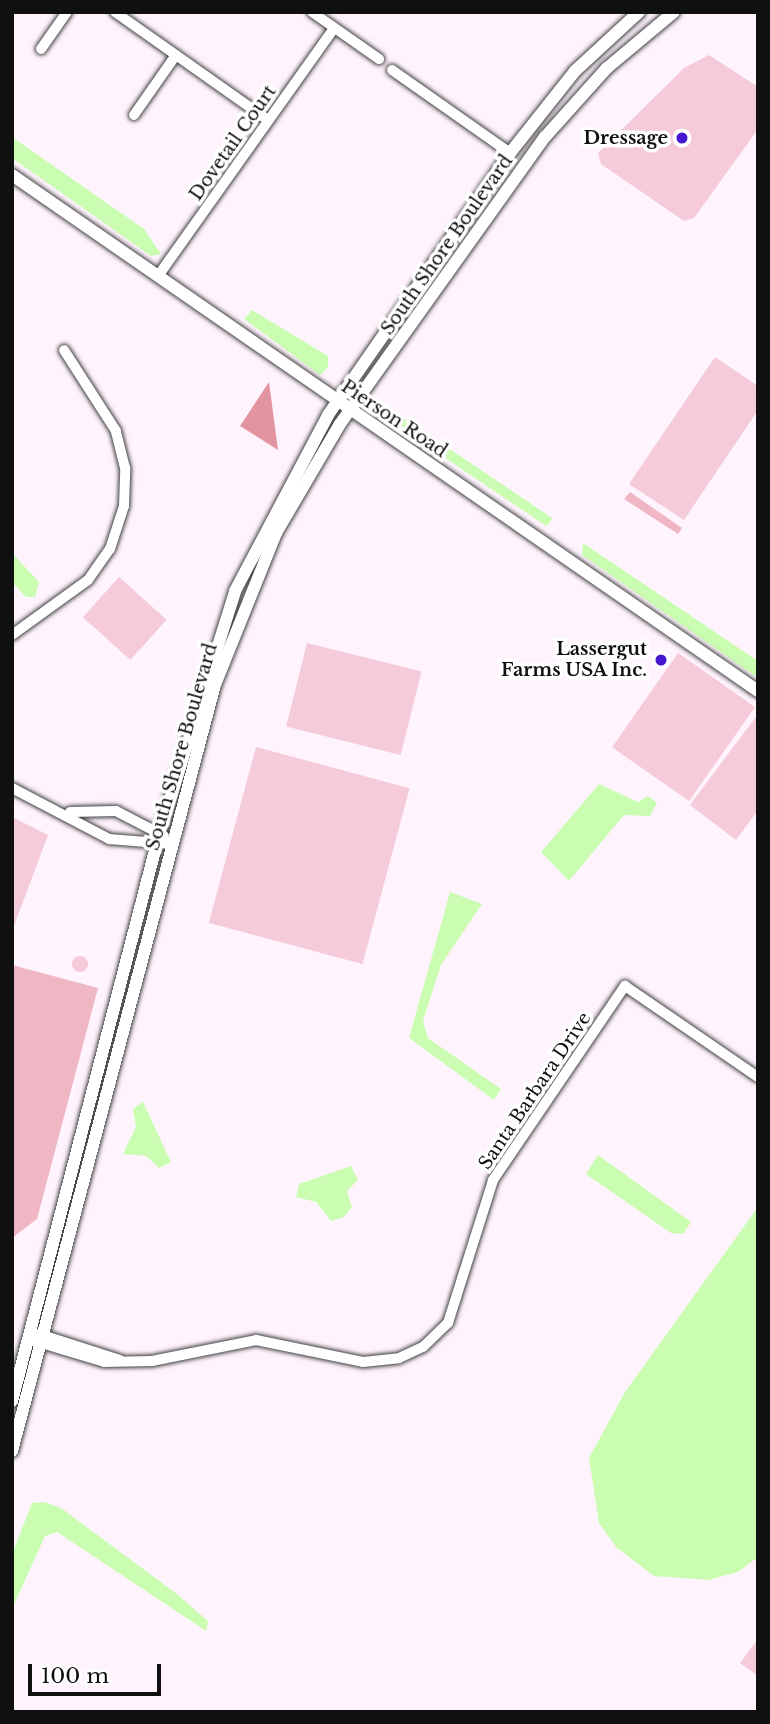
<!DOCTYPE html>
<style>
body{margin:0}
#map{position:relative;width:770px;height:1724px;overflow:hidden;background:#fff3fe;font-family:"Libre Baskerville",serif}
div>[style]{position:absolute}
.green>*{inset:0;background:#efb7c3}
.forest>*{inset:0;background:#e294a0}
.pitch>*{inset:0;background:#f5cad9;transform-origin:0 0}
.round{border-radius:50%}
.water>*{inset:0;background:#cafdb1;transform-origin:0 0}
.roads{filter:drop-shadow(0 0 2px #434343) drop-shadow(0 0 2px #434343)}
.minor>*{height:10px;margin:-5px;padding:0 5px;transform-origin:5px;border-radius:5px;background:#fff}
.tertiary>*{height:12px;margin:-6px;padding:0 6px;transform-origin:6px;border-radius:6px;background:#fff}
.dots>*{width:19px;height:19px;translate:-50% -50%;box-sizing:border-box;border:4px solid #fff;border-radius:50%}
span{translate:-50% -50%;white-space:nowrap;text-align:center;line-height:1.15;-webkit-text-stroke:7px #fff;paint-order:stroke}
.poi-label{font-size:18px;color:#101010;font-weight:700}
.right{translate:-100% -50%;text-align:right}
.street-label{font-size:18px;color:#101010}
.frame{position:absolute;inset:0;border:14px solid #101010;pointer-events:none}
.scale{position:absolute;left:28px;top:1664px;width:133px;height:32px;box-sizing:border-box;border:4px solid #101010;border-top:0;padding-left:9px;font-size:21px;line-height:24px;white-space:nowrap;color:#101010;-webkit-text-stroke:5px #fff;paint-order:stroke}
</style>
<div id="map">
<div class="green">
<div style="clip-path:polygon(630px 492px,682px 528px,678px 534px,624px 499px)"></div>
<div style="clip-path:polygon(12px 965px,98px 988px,37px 1219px,12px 1238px)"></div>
</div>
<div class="forest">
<div style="clip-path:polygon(269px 382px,278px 450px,240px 426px)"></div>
</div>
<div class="pitch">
<div style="clip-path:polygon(709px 55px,758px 87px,758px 129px,694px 218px,684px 221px,601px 164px,598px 153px,684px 68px)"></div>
<div style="clip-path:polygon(715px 357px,758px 386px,758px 410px,684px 520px,629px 484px)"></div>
<div style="left:119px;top:577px;width:64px;height:54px;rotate:42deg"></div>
<div style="left:307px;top:643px;width:118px;height:86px;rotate:14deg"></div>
<div style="left:678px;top:653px;width:94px;height:115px;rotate:35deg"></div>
<div style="clip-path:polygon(758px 714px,758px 810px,736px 840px,690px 805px)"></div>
<div style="left:256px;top:747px;width:159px;height:182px;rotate:15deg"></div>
<div style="clip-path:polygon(12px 817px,48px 835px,12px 931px)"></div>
<div class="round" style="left:72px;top:956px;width:16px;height:16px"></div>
<div style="clip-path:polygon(758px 1639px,758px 1676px,740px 1663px)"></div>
</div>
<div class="water">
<div style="clip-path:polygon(12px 137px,144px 229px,161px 254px,151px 256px,12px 158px)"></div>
<div style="clip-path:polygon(252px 310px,328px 356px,328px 367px,320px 375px,244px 319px)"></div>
<div style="left:389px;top:408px;width:197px;height:10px;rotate:34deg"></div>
<div style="clip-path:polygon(583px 543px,758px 661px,758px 678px,582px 555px)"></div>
<div style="clip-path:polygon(12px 553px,39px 582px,35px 597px,26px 597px,12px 582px)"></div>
<div style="clip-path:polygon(599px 784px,638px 802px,648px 796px,657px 803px,650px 816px,624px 815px,569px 881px,541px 852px)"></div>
<div style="clip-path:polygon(450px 892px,482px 904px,441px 965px,423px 1021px,428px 1038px,501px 1089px,494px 1100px,409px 1038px)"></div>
<div style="clip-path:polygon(143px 1102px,171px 1162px,159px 1168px,146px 1156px,123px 1154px,136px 1127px,133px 1109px)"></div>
<div style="clip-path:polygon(598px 1155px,691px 1222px,683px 1234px,671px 1233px,586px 1174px)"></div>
<div style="clip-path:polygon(351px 1166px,358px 1180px,347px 1191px,352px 1207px,344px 1217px,331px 1221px,316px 1202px,296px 1197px,299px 1184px)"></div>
<div style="clip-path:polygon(758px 1207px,758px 1557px,738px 1572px,708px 1580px,654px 1576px,617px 1548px,599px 1523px,589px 1458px,625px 1392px)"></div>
<div style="clip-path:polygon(44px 1502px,61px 1508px,177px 1594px,208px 1621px,206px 1631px,57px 1532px,45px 1536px,12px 1609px,12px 1554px,32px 1503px)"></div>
</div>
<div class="roads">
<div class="minor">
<div style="left:115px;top:12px;width:187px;rotate:35.2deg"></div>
<div style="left:312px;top:12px;width:82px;rotate:35deg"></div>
<div style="left:41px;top:49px;width:45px;rotate:-54.9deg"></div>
<div style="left:392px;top:70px;width:144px;rotate:35.1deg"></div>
<div style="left:134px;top:115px;width:73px;rotate:-55deg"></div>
<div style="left:158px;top:276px;width:304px;rotate:-54.6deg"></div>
<div style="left:12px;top:635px;width:94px;rotate:-35.9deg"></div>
<div style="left:88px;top:580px;width:38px;rotate:-55deg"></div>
<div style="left:110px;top:549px;width:45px;rotate:-72deg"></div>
<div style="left:124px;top:506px;width:38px;rotate:-88deg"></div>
<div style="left:125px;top:468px;width:38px;rotate:-104deg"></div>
<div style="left:116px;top:431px;width:96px;rotate:-122.7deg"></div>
<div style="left:12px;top:788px;width:110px;rotate:27.7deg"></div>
<div style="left:109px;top:839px;width:62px;rotate:4.6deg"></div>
<div style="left:70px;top:812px;width:46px;rotate:-1.2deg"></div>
<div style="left:116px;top:811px;width:54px;rotate:27.5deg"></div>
<div style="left:39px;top:1334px;width:85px;rotate:17.8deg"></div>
<div style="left:28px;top:1339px;width:79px;rotate:16.8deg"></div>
<div style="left:104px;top:1362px;width:48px;rotate:-1.2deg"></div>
<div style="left:152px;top:1361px;width:106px;rotate:-11.4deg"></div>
<div style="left:256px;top:1340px;width:109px;rotate:11.6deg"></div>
<div style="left:363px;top:1362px;width:36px;rotate:-6deg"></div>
<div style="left:399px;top:1358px;width:26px;rotate:-25deg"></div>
<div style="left:423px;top:1347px;width:35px;rotate:-44deg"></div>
<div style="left:448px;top:1323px;width:150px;rotate:-72.5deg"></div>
<div style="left:493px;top:1180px;width:235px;rotate:-55.8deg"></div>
<div style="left:625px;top:986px;width:161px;rotate:34.4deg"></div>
</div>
<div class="tertiary">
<div style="left:12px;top:175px;width:907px;rotate:34.67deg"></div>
<div style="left:12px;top:1401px;width:589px;rotate:-75.44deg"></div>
<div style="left:160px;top:831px;width:251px;rotate:-72.6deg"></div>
<div style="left:235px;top:591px;width:199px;rotate:-62.1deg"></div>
<div style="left:328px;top:415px;width:319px;rotate:-55.2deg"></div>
<div style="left:510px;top:153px;width:105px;rotate:-51.6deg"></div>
<div style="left:575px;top:71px;width:87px;rotate:-42.7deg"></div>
<div style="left:12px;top:1451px;width:792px;rotate:-75.16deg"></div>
<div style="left:215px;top:685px;width:164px;rotate:-68.1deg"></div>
<div style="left:276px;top:533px;width:126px;rotate:-59.6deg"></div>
<div style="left:340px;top:424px;width:353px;rotate:-54.5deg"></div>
<div style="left:545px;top:137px;width:93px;rotate:-48.1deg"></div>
<div style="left:607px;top:68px;width:87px;rotate:-39.9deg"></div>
</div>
</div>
<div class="dots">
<div style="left:682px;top:138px;background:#4617d2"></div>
<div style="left:661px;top:660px;background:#4617d2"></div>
</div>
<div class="poi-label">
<span class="right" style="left:668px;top:138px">Dressage</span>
<span class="right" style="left:647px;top:660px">Lassergut<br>Farms USA Inc.</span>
</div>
<div class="street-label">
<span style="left:233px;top:143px;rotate:-55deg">Dovetail Court</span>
<span style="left:447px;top:245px;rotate:-55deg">South Shore Boulevard</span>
<span style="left:394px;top:419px;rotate:34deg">Pierson Road</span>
<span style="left:182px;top:747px;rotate:-74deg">South Shore Boulevard</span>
<span style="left:535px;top:1091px;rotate:-56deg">Santa Barbara Drive</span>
</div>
<div class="frame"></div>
<div class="scale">100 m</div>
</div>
